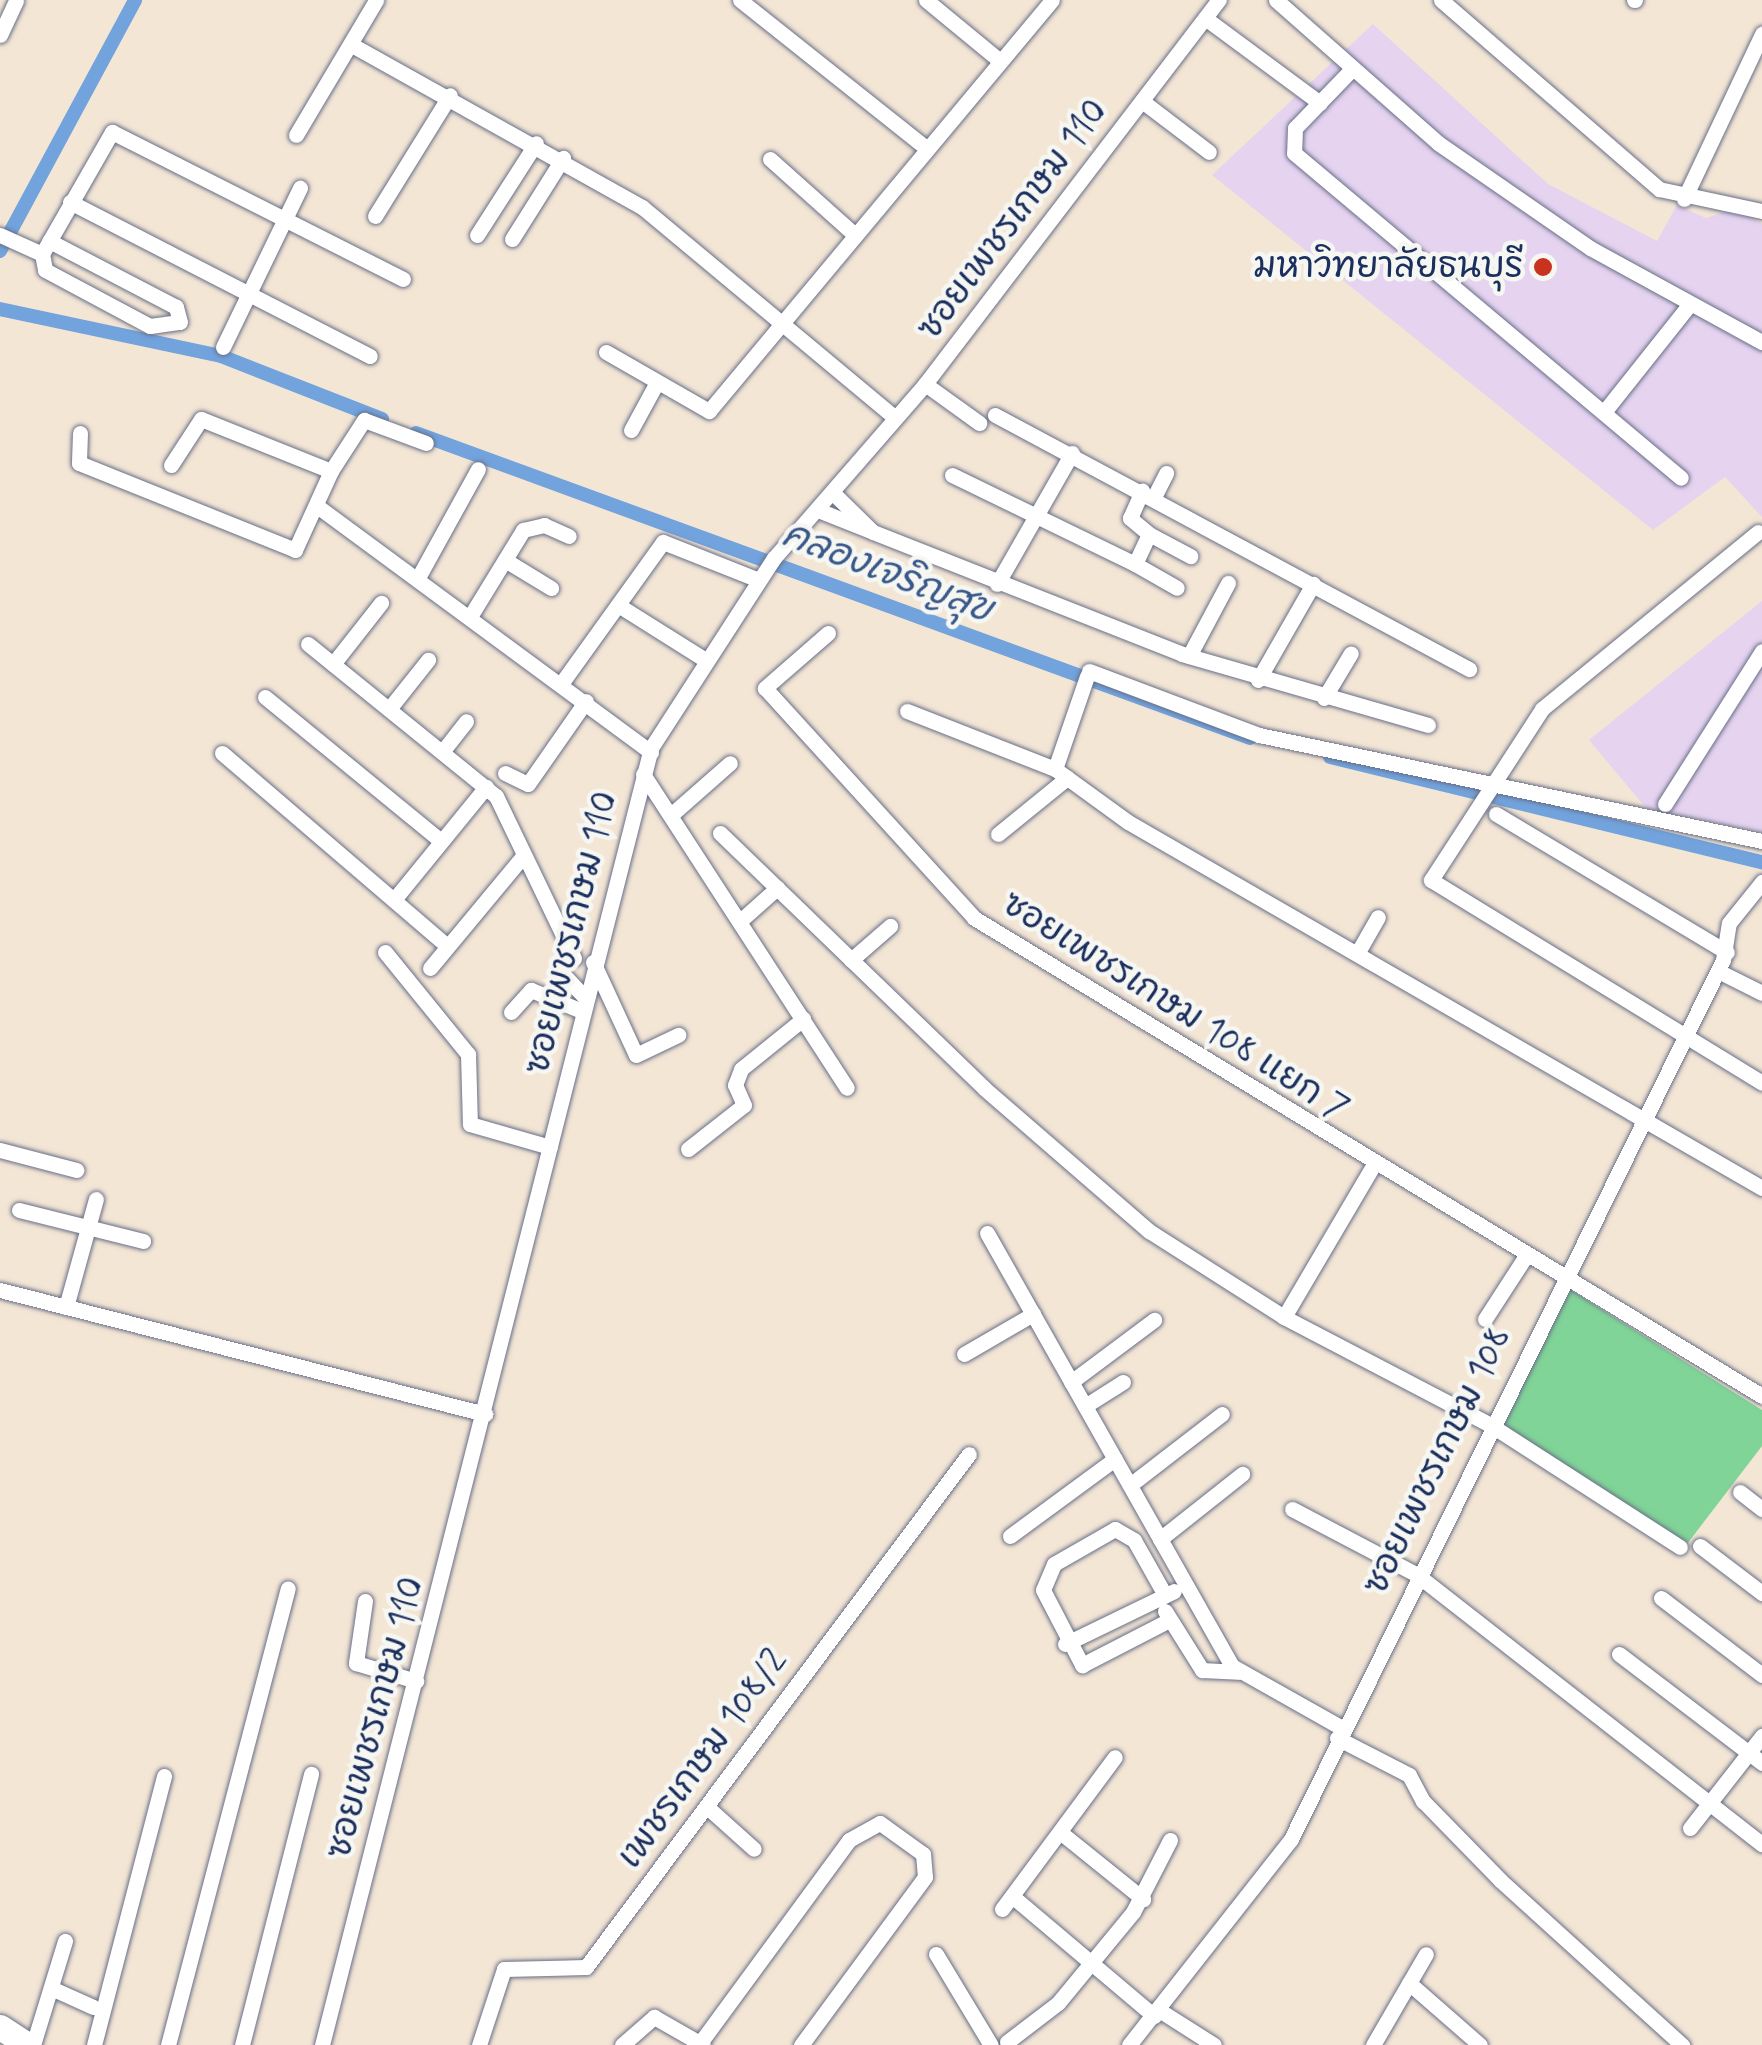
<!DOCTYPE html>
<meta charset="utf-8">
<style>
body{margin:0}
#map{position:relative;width:1762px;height:2045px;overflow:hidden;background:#f4e6d5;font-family:Mynerve,"Playpen Sans Thai",sans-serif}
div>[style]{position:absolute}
.built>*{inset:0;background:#e5d3f0}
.green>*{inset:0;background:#81d497}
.canal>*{height:14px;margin:-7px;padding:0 7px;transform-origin:7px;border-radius:7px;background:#72a3dd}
.roads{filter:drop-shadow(0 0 2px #676f88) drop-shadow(0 0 2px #676f88)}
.minor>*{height:15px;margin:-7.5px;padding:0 7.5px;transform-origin:7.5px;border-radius:7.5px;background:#fff}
.primary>*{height:25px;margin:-12.5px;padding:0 12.5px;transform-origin:12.5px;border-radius:12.5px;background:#fff}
.dots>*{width:28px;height:28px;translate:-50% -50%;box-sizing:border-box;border:5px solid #f6f6f2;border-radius:50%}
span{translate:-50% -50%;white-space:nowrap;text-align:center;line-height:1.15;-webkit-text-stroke:9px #f6f6f2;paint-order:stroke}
.street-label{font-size:35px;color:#1b2f5e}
.poi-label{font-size:35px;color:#1b2f5e}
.right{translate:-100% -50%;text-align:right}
.water-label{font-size:38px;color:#39588a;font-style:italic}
</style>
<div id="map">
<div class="built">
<div style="clip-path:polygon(1373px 24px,1548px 184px,1657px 241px,1677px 205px,1706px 218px,1736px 208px,1762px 224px,1762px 517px,1725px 477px,1653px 530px,1212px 175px)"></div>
<div style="clip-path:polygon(1762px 601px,1762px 832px,1646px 808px,1589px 740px)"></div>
</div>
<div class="green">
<div style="clip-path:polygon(1569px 1289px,1762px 1410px,1762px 1446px,1687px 1544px,1501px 1423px)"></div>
</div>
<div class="canal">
<div style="left:0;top:251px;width:285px;rotate:-61.7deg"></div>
<div style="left:0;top:309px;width:226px;rotate:12deg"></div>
<div style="left:221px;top:356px;width:173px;rotate:21.4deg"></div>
<div style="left:416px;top:433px;width:888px;rotate:20.09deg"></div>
<div style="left:1330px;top:757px;width:445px;rotate:13.7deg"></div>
</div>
<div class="roads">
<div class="minor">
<div style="left:740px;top:0;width:238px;rotate:38.5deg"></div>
<div style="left:926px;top:0;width:96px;rotate:39.5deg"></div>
<div style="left:1276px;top:0;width:216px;rotate:41.4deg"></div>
<div style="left:1438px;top:143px;width:185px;rotate:34.6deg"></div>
<div style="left:1590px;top:248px;width:196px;rotate:28.7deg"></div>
<div style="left:1441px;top:0;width:289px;rotate:40.9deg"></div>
<div style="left:1659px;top:189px;width:105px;rotate:12.1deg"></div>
<div style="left:1634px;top:0;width:1px"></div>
<div style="left:1205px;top:18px;width:143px;rotate:36.5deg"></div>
<div style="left:0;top:35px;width:38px;rotate:-65deg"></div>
<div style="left:352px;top:45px;width:332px;rotate:29.2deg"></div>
<div style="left:642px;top:207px;width:329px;rotate:39.8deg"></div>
<div style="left:1352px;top:69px;width:82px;rotate:134deg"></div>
<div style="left:1295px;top:128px;width:25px;rotate:92deg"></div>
<div style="left:1294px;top:153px;width:505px;rotate:40.02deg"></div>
<div style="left:1142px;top:101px;width:84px;rotate:37.3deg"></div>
<div style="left:296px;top:135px;width:157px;rotate:-59.3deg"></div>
<div style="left:770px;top:159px;width:113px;rotate:41.8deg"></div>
<div style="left:1684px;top:199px;width:183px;rotate:-64.7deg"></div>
<div style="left:70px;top:202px;width:337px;rotate:27.2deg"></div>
<div style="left:375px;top:216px;width:142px;rotate:-58.2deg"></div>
<div style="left:0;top:235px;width:46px;rotate:24.3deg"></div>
<div style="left:42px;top:254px;width:16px;rotate:79deg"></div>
<div style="left:45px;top:270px;width:119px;rotate:28.1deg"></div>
<div style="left:150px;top:326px;width:30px;rotate:-8deg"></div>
<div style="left:180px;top:322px;width:16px;rotate:-105deg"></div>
<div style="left:176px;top:307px;width:143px;rotate:-152.5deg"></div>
<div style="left:477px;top:235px;width:109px;rotate:-57.3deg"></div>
<div style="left:512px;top:239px;width:96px;rotate:-57.8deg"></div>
<div style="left:42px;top:254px;width:141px;rotate:-60.2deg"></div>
<div style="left:112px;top:132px;width:326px;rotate:26.8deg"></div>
<div style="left:223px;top:347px;width:177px;rotate:-64.2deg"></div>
<div style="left:606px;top:352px;width:119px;rotate:29.8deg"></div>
<div style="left:709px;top:411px;width:535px;rotate:-50.15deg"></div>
<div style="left:925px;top:384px;width:67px;rotate:35.8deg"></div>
<div style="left:1604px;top:412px;width:137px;rotate:-51.5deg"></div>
<div style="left:995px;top:415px;width:538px;rotate:28.19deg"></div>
<div style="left:631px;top:430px;width:52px;rotate:-61.5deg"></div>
<div style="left:80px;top:433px;width:30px;rotate:92deg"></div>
<div style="left:79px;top:463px;width:233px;rotate:21.9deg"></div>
<div style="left:295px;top:550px;width:87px;rotate:-65.5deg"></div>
<div style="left:331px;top:471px;width:140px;rotate:-158.2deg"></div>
<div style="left:201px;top:419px;width:55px;rotate:123.1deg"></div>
<div style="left:331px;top:471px;width:61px;rotate:-57.1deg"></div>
<div style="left:364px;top:420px;width:66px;rotate:20.4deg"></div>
<div style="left:952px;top:475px;width:203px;rotate:25.9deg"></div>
<div style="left:1135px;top:564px;width:33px;rotate:-65deg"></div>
<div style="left:1149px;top:534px;width:25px;rotate:-140deg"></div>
<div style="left:1130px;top:518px;width:30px;rotate:-66deg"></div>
<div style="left:1154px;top:497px;width:27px;rotate:-63deg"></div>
<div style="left:317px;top:506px;width:415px;rotate:36.4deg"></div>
<div style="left:818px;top:510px;width:59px;rotate:21.8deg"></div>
<div style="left:873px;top:532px;width:56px;rotate:-135.7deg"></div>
<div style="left:873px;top:532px;width:332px;rotate:21.5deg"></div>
<div style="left:1182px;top:654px;width:256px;rotate:16.1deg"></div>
<div style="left:1758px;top:532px;width:279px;rotate:140.7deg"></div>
<div style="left:1542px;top:709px;width:204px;rotate:123deg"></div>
<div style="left:1431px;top:880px;width:388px;rotate:31.5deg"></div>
<div style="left:1149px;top:534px;width:47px;rotate:28.2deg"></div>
<div style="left:505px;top:560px;width:54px;rotate:31.3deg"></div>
<div style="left:1135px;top:564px;width:48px;rotate:29.7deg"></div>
<div style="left:419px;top:576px;width:122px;rotate:-61.1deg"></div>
<div style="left:997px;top:584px;width:151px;rotate:-60.2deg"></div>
<div style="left:618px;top:605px;width:105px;rotate:32.2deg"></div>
<div style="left:471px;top:615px;width:100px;rotate:-58.5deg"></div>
<div style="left:523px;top:530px;width:22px;rotate:-13deg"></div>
<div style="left:544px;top:525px;width:27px;rotate:24deg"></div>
<div style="left:828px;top:633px;width:84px;rotate:138.9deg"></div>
<div style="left:765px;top:688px;width:311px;rotate:47.7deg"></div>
<div style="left:974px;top:918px;width:922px;rotate:31.24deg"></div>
<div style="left:308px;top:644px;width:242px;rotate:39deg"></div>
<div style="left:496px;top:796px;width:180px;rotate:64.3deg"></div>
<div style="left:1189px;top:656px;width:83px;rotate:-61.9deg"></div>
<div style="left:333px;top:664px;width:78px;rotate:-51.8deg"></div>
<div style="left:1089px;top:671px;width:182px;rotate:20.6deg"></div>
<div style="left:1259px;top:735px;width:514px;rotate:11.9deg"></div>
<div style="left:1258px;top:680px;width:111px;rotate:-60.2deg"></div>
<div style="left:563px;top:681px;width:171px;rotate:-54.3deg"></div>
<div style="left:663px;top:542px;width:103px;rotate:21.6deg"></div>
<div style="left:265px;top:697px;width:227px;rotate:39.3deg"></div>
<div style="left:1324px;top:698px;width:52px;rotate:-59deg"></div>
<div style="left:389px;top:709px;width:63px;rotate:-51.5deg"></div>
<div style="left:907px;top:711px;width:159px;rotate:21.4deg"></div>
<div style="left:1055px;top:769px;width:90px;rotate:36deg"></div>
<div style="left:1128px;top:822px;width:732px;rotate:30deg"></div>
<div style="left:442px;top:752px;width:39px;rotate:-52deg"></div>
<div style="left:222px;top:753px;width:296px;rotate:40.6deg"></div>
<div style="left:1055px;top:769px;width:98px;rotate:-71deg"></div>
<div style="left:505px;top:773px;width:25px;rotate:26deg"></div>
<div style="left:528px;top:784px;width:101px;rotate:-55.1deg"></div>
<div style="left:643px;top:774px;width:374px;rotate:57deg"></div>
<div style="left:1665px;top:804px;width:181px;rotate:-57.6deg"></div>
<div style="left:672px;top:814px;width:77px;rotate:-41.3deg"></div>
<div style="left:1496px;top:814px;width:269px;rotate:30.9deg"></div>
<div style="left:720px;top:833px;width:368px;rotate:44deg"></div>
<div style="left:985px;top:1089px;width:217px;rotate:40.9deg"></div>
<div style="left:1149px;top:1231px;width:160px;rotate:32.5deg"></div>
<div style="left:1284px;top:1317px;width:231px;rotate:27.6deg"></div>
<div style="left:1489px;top:1424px;width:227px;rotate:32.8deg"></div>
<div style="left:998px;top:834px;width:89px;rotate:-39.1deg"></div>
<div style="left:397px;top:896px;width:141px;rotate:-50.8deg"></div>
<div style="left:740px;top:921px;width:50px;rotate:-41.7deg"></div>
<div style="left:385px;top:952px;width:132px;rotate:50.9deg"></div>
<div style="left:468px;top:1054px;width:70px;rotate:88.4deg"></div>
<div style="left:470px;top:1124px;width:83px;rotate:16deg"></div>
<div style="left:1358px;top:952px;width:40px;rotate:-60.3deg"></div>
<div style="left:851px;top:960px;width:52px;rotate:-41.1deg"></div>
<div style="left:593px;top:962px;width:102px;rotate:65.2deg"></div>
<div style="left:636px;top:1055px;width:47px;rotate:-25.5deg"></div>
<div style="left:430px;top:968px;width:146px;rotate:-50.3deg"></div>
<div style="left:1718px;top:971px;width:49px;rotate:26.6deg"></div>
<div style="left:563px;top:974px;width:33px;rotate:47deg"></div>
<div style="left:511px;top:1012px;width:30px;rotate:-48deg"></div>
<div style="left:531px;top:990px;width:55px;rotate:22.4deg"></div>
<div style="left:688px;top:1149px;width:71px;rotate:-38.2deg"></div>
<div style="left:744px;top:1105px;width:22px;rotate:-114deg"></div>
<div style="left:735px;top:1085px;width:17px;rotate:-69deg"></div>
<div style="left:741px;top:1069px;width:80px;rotate:-38.9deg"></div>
<div style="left:0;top:1150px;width:79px;rotate:14.7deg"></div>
<div style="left:19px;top:1210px;width:128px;rotate:14deg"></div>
<div style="left:987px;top:1233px;width:498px;rotate:60.5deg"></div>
<div style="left:1232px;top:1666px;width:126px;rotate:29.4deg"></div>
<div style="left:0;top:1290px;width:501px;rotate:14.34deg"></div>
<div style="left:66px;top:1307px;width:112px;rotate:-74.5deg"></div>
<div style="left:1284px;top:1317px;width:178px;rotate:-59.5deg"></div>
<div style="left:1485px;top:1319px;width:77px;rotate:-57.1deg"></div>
<div style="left:964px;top:1354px;width:80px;rotate:-30.1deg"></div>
<div style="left:1071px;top:1382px;width:104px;rotate:-36.8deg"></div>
<div style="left:1085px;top:1406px;width:45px;rotate:-32.3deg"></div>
<div style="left:1130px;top:1485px;width:116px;rotate:-37.7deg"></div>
<div style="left:1740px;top:1492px;width:28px;rotate:38deg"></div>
<div style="left:1292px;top:1509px;width:140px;rotate:27.7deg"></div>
<div style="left:1416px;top:1574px;width:439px;rotate:38deg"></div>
<div style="left:1010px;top:1536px;width:130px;rotate:-36.3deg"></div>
<div style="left:1160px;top:1539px;width:105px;rotate:-38.4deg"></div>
<div style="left:1700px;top:1546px;width:78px;rotate:37.2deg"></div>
<div style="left:1165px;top:1595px;width:63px;rotate:-119.4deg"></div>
<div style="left:1134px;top:1540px;width:22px;rotate:-150deg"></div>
<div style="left:1115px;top:1529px;width:70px;rotate:150.2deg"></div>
<div style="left:1054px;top:1564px;width:28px;rotate:113deg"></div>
<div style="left:1043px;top:1590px;width:85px;rotate:62.5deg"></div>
<div style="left:1082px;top:1665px;width:98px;rotate:-27.3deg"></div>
<div style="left:1661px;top:1598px;width:127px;rotate:37.3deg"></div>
<div style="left:365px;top:1601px;width:63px;rotate:98.3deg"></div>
<div style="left:356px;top:1663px;width:63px;rotate:16.7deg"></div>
<div style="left:1165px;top:1611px;width:70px;rotate:57.9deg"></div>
<div style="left:1202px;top:1670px;width:36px;rotate:3deg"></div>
<div style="left:1065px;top:1644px;width:121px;rotate:-25.9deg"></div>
<div style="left:1619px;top:1654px;width:180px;rotate:37.3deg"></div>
<div style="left:1337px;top:1738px;width:81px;rotate:27.2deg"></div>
<div style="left:1409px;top:1775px;width:30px;rotate:62deg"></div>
<div style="left:1423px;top:1801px;width:110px;rotate:45.7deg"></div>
<div style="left:1500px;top:1880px;width:246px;rotate:42.2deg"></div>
<div style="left:706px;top:1806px;width:64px;rotate:41.9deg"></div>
<div style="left:1690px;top:1828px;width:117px;rotate:-52deg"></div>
<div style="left:1060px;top:1832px;width:107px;rotate:38.9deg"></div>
<div style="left:1012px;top:1896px;width:186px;rotate:40.2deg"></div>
<div style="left:1002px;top:1909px;width:189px;rotate:-53.4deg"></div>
<div style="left:936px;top:1954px;width:106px;rotate:58.9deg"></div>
<div style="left:1409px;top:1983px;width:94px;rotate:41.1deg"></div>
<div style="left:51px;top:1988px;width:46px;rotate:24.3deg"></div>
<div style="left:1159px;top:2010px;width:65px;rotate:32.5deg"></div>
<div style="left:1007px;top:2042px;width:64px;rotate:-37.4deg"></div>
<div style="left:1058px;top:2003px;width:118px;rotate:-50.5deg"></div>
<div style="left:1133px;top:1912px;width:81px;rotate:-62.8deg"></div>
<div style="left:700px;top:2043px;width:252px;rotate:-53.7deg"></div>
<div style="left:849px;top:1840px;width:35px;rotate:-29deg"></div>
<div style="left:880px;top:1823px;width:53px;rotate:35.8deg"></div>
<div style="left:923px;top:1854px;width:23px;rotate:85deg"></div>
<div style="left:925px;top:1877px;width:209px;rotate:126.4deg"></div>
<div style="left:33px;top:2045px;width:109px;rotate:-72.9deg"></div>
<div style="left:94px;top:2045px;width:278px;rotate:-75.4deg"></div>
<div style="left:168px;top:2045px;width:472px;rotate:-75.3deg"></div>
<div style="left:242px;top:2045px;width:280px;rotate:-75.7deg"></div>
<div style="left:322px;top:2045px;width:1338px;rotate:-75.77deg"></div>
<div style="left:651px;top:748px;width:226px;rotate:-57.1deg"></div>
<div style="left:774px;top:558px;width:230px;rotate:-49deg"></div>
<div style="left:925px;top:384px;width:484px;rotate:-52.6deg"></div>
<div style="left:479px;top:2045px;width:80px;rotate:-71.8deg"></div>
<div style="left:504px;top:1969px;width:82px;rotate:-1.4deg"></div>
<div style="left:586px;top:1967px;width:640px;rotate:-53.26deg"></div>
<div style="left:622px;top:2045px;width:43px;rotate:-41.2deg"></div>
<div style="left:654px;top:2017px;width:56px;rotate:29.7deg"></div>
<div style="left:1129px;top:2045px;width:262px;rotate:-51.8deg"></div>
<div style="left:1291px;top:1839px;width:979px;rotate:-63.83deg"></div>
<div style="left:1723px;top:960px;width:37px;rotate:-81deg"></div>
<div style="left:1729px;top:923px;width:53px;rotate:-51.2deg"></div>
<div style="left:1373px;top:2045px;width:105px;rotate:-59.8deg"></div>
</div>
<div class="primary">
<div style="left:0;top:2027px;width:33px;rotate:33deg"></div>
</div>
</div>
<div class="dots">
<div style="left:1543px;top:267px;background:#c8321e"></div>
</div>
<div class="street-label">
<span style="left:1013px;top:220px;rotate:-53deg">ซอยเพชรเกษม 110</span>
<span style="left:572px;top:933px;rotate:-76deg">ซอยเพชรเกษม 110</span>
<span style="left:1175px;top:1007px;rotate:32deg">ซอยเพชรเกษม 108 แยก 7</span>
<span style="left:1438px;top:1461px;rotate:-64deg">ซอยเพชรเกษม 108</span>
<span style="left:376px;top:1718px;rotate:-75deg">ซอยเพชรเกษม 110</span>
<span style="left:703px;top:1759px;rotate:-54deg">เพชรเกษม 108/2</span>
</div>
<div class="poi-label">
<span class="right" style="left:1523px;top:267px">มหาวิทยาลัยธนบุรี</span>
</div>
<div class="water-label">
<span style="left:887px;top:573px;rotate:21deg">คลองเจริญสุข</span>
</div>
</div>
